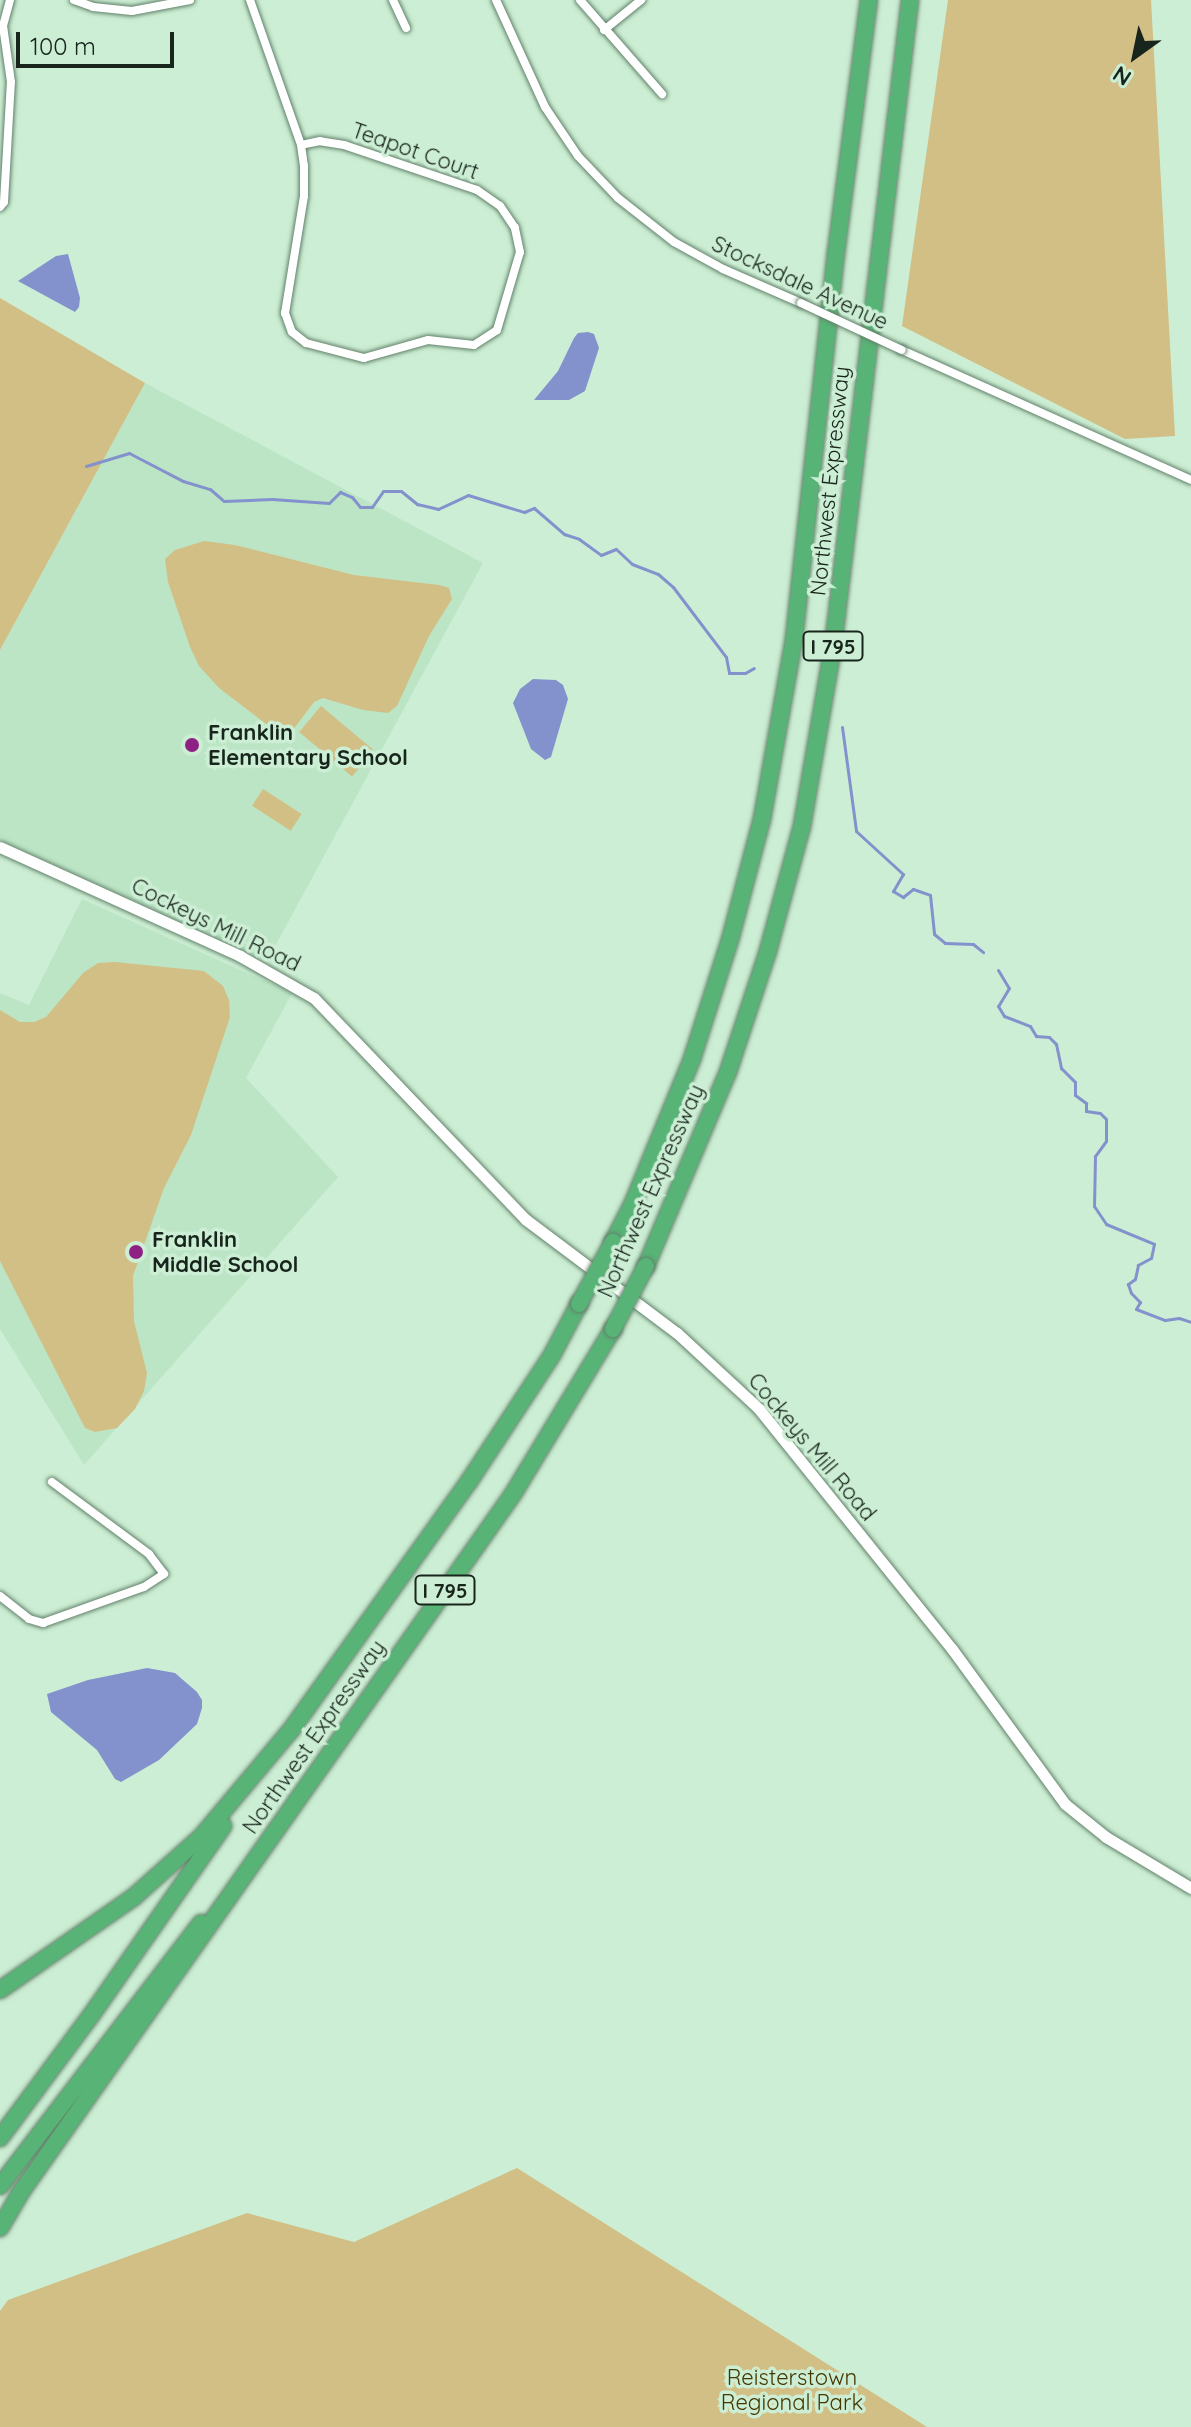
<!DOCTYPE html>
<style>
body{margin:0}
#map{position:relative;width:1191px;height:2427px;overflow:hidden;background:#cceed4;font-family:Quicksand,sans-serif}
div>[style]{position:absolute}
.built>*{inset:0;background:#bce5c6}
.green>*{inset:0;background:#d1bf85;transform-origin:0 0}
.water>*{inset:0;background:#8392cd}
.stream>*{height:3px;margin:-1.5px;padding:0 1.5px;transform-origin:1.5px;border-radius:1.5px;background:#8392cd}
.roads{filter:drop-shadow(0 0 2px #62816a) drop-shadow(0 0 2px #62816a)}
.minor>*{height:8px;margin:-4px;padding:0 4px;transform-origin:4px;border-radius:4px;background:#fff}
.tertiary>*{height:11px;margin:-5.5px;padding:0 5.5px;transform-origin:5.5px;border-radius:5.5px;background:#fff}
.motorway>*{height:16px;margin:-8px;padding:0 8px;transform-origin:8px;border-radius:8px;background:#58b476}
.bridges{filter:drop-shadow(0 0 2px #62816a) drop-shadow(0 0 2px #62816a)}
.minor-bridge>*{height:8px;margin:-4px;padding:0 4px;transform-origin:4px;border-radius:4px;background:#fff}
.motorway-bridge>*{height:16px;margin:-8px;padding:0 8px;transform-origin:8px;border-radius:8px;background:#58b476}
.dots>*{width:22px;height:22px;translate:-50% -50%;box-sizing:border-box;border:4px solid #cceed4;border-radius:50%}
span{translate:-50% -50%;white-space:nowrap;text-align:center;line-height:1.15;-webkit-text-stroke:7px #cceed4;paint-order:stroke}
.shield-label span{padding:2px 6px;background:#cceed4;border:2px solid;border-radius:6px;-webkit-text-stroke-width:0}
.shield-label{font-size:20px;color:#18251c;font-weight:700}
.street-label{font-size:22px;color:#18251c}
.poi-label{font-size:22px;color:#18251c;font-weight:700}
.left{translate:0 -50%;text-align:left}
.park-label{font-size:22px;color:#463700}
.north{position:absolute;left:1095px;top:16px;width:80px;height:80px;-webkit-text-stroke:6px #cceed4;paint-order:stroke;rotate:213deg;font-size:22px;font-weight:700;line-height:32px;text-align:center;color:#18251c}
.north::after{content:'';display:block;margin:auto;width:28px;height:36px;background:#18251c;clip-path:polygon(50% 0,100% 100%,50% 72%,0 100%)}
.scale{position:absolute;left:16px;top:32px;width:158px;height:36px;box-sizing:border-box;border:4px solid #18251c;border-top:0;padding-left:10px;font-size:24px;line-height:28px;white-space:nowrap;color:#18251c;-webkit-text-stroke:6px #cceed4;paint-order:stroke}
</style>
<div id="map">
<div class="built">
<div style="clip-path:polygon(145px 383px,483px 563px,267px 961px,0 840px,0 650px)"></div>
<div style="clip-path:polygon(82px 899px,292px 993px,246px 1078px,338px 1177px,84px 1465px,0 1329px,0 993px,29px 1005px)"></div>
</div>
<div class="green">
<div style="clip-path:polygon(948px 0,1151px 0,1175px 436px,1125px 439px,902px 326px)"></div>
<div style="clip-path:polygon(0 298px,145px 383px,0 650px)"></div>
<div style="clip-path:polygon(204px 541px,235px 545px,354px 575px,439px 585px,449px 588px,452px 599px,429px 636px,397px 706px,388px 713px,363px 710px,323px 698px,314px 702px,286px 739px,219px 688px,199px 666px,190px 647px,168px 582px,165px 559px,175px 550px)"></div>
<div style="left:321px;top:706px;width:69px;height:34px;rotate:40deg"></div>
<div style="left:263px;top:789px;width:46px;height:20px;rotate:33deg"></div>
<div style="clip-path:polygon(115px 962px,204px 971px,223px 986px,229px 1000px,230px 1017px,191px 1135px,164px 1188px,133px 1276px,134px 1321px,147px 1373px,144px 1391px,135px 1409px,117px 1428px,95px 1432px,85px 1428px,0 1261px,0 1010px,20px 1022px,34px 1022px,46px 1017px,83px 973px,98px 963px)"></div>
<div style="clip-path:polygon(517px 2168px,927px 2427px,0 2427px,0 2311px,8px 2300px,247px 2213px,354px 2242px)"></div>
</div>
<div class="water">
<div style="clip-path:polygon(68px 254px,80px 298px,79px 307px,75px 312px,18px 281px,56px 256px)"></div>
<div style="clip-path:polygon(588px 332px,594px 334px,599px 348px,585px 391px,569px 400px,534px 400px,558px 371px,574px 338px,578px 333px)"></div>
<div style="clip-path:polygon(533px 679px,556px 680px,563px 685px,568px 699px,551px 757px,545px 760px,531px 749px,513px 703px,520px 689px)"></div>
<div style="clip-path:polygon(147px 1668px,175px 1673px,197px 1692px,202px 1700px,202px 1708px,197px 1724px,159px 1760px,121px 1782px,115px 1779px,97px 1750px,51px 1712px,47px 1694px,88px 1680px)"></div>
</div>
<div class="stream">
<div style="left:86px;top:466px;width:45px;rotate:-16.8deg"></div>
<div style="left:129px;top:453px;width:61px;rotate:27.4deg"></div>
<div style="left:183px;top:481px;width:28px;rotate:17deg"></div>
<div style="left:210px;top:489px;width:18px;rotate:41deg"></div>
<div style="left:224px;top:501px;width:48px;rotate:-2.4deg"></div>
<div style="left:272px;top:499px;width:57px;rotate:4deg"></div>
<div style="left:329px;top:503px;width:16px;rotate:-45deg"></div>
<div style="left:340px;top:492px;width:13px;rotate:23deg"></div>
<div style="left:352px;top:497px;width:13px;rotate:51deg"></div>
<div style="left:360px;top:507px;width:12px"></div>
<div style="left:372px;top:507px;width:19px;rotate:-55deg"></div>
<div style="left:383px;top:491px;width:18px"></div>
<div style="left:401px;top:491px;width:21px;rotate:39deg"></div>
<div style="left:417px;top:504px;width:22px;rotate:13deg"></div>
<div style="left:438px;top:509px;width:33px;rotate:-25deg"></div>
<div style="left:468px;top:495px;width:59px;rotate:16.9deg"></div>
<div style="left:524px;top:512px;width:11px;rotate:-22deg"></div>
<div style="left:534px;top:508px;width:40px;rotate:41deg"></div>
<div style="left:564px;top:534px;width:16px;rotate:18deg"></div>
<div style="left:579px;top:539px;width:27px;rotate:36deg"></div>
<div style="left:601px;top:555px;width:16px;rotate:-22deg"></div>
<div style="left:616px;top:549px;width:22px;rotate:43deg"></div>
<div style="left:632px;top:564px;width:28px;rotate:21deg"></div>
<div style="left:658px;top:574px;width:20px;rotate:41deg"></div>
<div style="left:673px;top:587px;width:88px;rotate:52.9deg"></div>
<div style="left:726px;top:657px;width:16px;rotate:79deg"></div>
<div style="left:729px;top:673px;width:16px"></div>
<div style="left:745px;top:673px;width:10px;rotate:-29deg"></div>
<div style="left:842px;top:727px;width:105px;rotate:82.3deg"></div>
<div style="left:856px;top:831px;width:64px;rotate:42.5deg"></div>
<div style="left:903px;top:874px;width:20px;rotate:120deg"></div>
<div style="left:893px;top:891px;width:12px;rotate:31deg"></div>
<div style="left:903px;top:897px;width:13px;rotate:-39deg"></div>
<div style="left:913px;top:889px;width:18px;rotate:19deg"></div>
<div style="left:930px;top:895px;width:39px;rotate:84deg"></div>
<div style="left:934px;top:934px;width:14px;rotate:39deg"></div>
<div style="left:945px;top:943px;width:28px;rotate:2deg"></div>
<div style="left:973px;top:944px;width:13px;rotate:39deg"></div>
<div style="left:998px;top:970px;width:21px;rotate:59deg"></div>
<div style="left:1009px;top:988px;width:21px;rotate:121deg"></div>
<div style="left:998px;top:1006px;width:12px;rotate:59deg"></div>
<div style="left:1004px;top:1016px;width:28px;rotate:21deg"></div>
<div style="left:1030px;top:1026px;width:12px;rotate:59deg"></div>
<div style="left:1036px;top:1036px;width:13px;rotate:4deg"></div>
<div style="left:1049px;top:1037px;width:10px;rotate:45deg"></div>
<div style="left:1056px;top:1044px;width:25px;rotate:78deg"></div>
<div style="left:1061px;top:1068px;width:20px;rotate:45deg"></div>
<div style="left:1075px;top:1082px;width:13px;rotate:90deg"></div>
<div style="left:1075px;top:1095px;width:14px;rotate:36deg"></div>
<div style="left:1086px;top:1103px;width:8px;rotate:90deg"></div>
<div style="left:1086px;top:1111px;width:14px;rotate:8deg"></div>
<div style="left:1100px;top:1113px;width:8px;rotate:45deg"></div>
<div style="left:1106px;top:1119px;width:22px;rotate:90deg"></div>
<div style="left:1106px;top:1141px;width:19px;rotate:126deg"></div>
<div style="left:1095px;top:1156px;width:50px;rotate:91.1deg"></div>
<div style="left:1094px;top:1206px;width:22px;rotate:56deg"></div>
<div style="left:1106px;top:1224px;width:52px;rotate:22.6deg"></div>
<div style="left:1154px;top:1244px;width:14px;rotate:102deg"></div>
<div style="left:1151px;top:1258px;width:15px;rotate:152deg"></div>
<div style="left:1138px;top:1265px;width:14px;rotate:102deg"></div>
<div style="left:1135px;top:1279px;width:9px;rotate:144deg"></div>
<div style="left:1128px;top:1284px;width:9px;rotate:72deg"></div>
<div style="left:1131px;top:1293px;width:13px;rotate:45deg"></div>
<div style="left:1140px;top:1302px;width:8px;rotate:120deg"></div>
<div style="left:1136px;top:1309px;width:31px;rotate:21deg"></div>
<div style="left:1165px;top:1320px;width:14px;rotate:-8deg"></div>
<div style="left:1179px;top:1318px;width:13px;rotate:18deg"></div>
</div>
<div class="roads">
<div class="minor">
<div style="left:74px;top:0;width:20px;rotate:20deg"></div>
<div style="left:93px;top:7px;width:39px;rotate:6deg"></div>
<div style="left:132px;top:11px;width:59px;rotate:-10.7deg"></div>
<div style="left:250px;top:0;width:154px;rotate:70.6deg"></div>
<div style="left:301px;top:145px;width:21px;rotate:82deg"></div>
<div style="left:304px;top:166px;width:30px;rotate:90deg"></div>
<div style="left:304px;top:196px;width:119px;rotate:99.2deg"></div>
<div style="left:285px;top:313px;width:20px;rotate:70deg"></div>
<div style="left:292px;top:332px;width:18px;rotate:38deg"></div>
<div style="left:306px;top:343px;width:60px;rotate:14.5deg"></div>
<div style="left:364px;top:358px;width:66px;rotate:-15.7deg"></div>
<div style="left:428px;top:340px;width:46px;rotate:6.2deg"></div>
<div style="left:474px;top:345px;width:27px;rotate:-33deg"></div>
<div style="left:497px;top:330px;width:81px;rotate:-73.6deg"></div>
<div style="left:520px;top:252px;width:25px;rotate:-102deg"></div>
<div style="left:515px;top:228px;width:27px;rotate:-124deg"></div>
<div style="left:500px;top:206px;width:28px;rotate:-145deg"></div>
<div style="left:477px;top:190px;width:140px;rotate:-161.3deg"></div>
<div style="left:344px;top:145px;width:24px;rotate:-171deg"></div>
<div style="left:320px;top:141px;width:19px;rotate:168deg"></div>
<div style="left:393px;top:0;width:31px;rotate:65deg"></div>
<div style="left:496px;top:0;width:118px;rotate:65.4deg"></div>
<div style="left:545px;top:107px;width:59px;rotate:56deg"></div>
<div style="left:578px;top:156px;width:58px;rotate:46.4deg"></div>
<div style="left:618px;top:198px;width:71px;rotate:38.2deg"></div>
<div style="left:674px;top:242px;width:56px;rotate:28.9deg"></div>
<div style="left:723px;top:269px;width:85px;rotate:23.6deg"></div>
<div style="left:580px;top:0;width:125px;rotate:48.9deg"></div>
<div style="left:604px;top:30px;width:48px;rotate:-39deg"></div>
<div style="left:0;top:207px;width:6px;rotate:-51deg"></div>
<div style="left:4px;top:202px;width:120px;rotate:-86.7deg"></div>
<div style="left:11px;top:82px;width:57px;rotate:-98.1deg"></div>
<div style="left:3px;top:26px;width:27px;rotate:-75deg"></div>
<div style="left:902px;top:350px;width:317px;rotate:24.2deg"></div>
<div style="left:0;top:1596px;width:37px;rotate:38deg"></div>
<div style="left:29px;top:1619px;width:15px;rotate:16deg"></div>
<div style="left:43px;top:1623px;width:107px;rotate:-19.6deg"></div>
<div style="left:144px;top:1587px;width:24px;rotate:-33deg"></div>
<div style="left:164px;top:1574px;width:25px;rotate:-127deg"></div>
<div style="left:149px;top:1554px;width:121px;rotate:-143.4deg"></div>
</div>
<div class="tertiary">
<div style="left:0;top:847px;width:264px;rotate:24.4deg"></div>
<div style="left:240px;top:956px;width:85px;rotate:29.6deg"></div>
<div style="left:314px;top:998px;width:306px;rotate:46.3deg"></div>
<div style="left:525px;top:1219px;width:190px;rotate:36.9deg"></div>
<div style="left:677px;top:1333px;width:112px;rotate:42.8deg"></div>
<div style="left:759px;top:1409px;width:308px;rotate:51.2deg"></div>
<div style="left:952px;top:1649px;width:192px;rotate:53.9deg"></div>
<div style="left:1065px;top:1804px;width:53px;rotate:38.8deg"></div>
<div style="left:1106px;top:1837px;width:99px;rotate:31deg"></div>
</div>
<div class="motorway">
<div style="left:613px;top:1242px;width:44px;rotate:-62.9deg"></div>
<div style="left:633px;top:1203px;width:156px;rotate:-67.7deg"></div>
<div style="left:692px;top:1059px;width:125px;rotate:-72.3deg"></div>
<div style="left:730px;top:940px;width:125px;rotate:-75.2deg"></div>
<div style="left:762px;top:819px;width:183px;rotate:-79.9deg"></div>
<div style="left:794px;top:639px;width:388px;rotate:-83.8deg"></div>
<div style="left:836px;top:253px;width:255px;rotate:-82.6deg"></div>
<div style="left:646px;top:1266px;width:211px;rotate:-67.1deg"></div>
<div style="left:728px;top:1072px;width:127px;rotate:-71.7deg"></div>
<div style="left:768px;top:951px;width:130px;rotate:-74.8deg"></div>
<div style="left:802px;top:826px;width:182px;rotate:-80.2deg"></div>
<div style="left:833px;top:647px;width:652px;rotate:-83.21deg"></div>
<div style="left:0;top:1990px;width:165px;rotate:-34.8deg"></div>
<div style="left:135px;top:1896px;width:90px;rotate:-41.8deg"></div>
<div style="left:202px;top:1836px;width:138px;rotate:-50deg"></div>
<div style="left:291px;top:1730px;width:304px;rotate:-54.4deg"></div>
<div style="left:468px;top:1483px;width:153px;rotate:-56.7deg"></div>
<div style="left:552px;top:1355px;width:58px;rotate:-62.1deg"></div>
<div style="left:0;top:2138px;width:151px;rotate:-53.4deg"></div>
<div style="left:90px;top:2017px;width:233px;rotate:-55.1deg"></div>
<div style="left:0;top:2186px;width:331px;rotate:-52.6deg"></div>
<div style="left:0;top:2228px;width:42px;rotate:-59.7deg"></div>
<div style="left:21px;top:2192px;width:854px;rotate:-54.82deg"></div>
<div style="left:513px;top:1494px;width:193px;rotate:-58.8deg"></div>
</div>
</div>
<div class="bridges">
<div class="minor-bridge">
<div style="left:801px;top:303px;width:111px;rotate:25deg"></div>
</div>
<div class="motorway-bridge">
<div style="left:579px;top:1304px;width:71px;rotate:-61.3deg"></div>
<div style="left:613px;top:1329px;width:71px;rotate:-62.4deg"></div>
</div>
</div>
<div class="dots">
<div style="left:192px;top:745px;background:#8e2184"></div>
<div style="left:136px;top:1252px;background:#8e2184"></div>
</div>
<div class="shield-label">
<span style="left:833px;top:646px">I 795</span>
<span style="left:445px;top:1590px">I 795</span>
</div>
<div class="street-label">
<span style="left:415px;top:151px;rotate:19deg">Teapot Court</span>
<span style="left:800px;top:283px;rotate:25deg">Stocksdale Avenue</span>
<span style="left:830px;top:481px;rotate:-84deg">Northwest Expressway</span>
<span style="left:216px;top:925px;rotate:26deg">Cockeys Mill Road</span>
<span style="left:651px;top:1191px;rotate:-66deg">Northwest Expressway</span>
<span style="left:812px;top:1447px;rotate:50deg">Cockeys Mill Road</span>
<span style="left:314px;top:1737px;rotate:-55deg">Northwest Expressway</span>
</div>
<div class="poi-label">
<span class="left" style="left:208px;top:745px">Franklin<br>Elementary School</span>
<span class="left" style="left:152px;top:1252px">Franklin<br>Middle School</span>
</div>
<div class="park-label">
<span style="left:792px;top:2390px">Reisterstown<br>Regional Park</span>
</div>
<div class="north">N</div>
<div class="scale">100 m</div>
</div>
